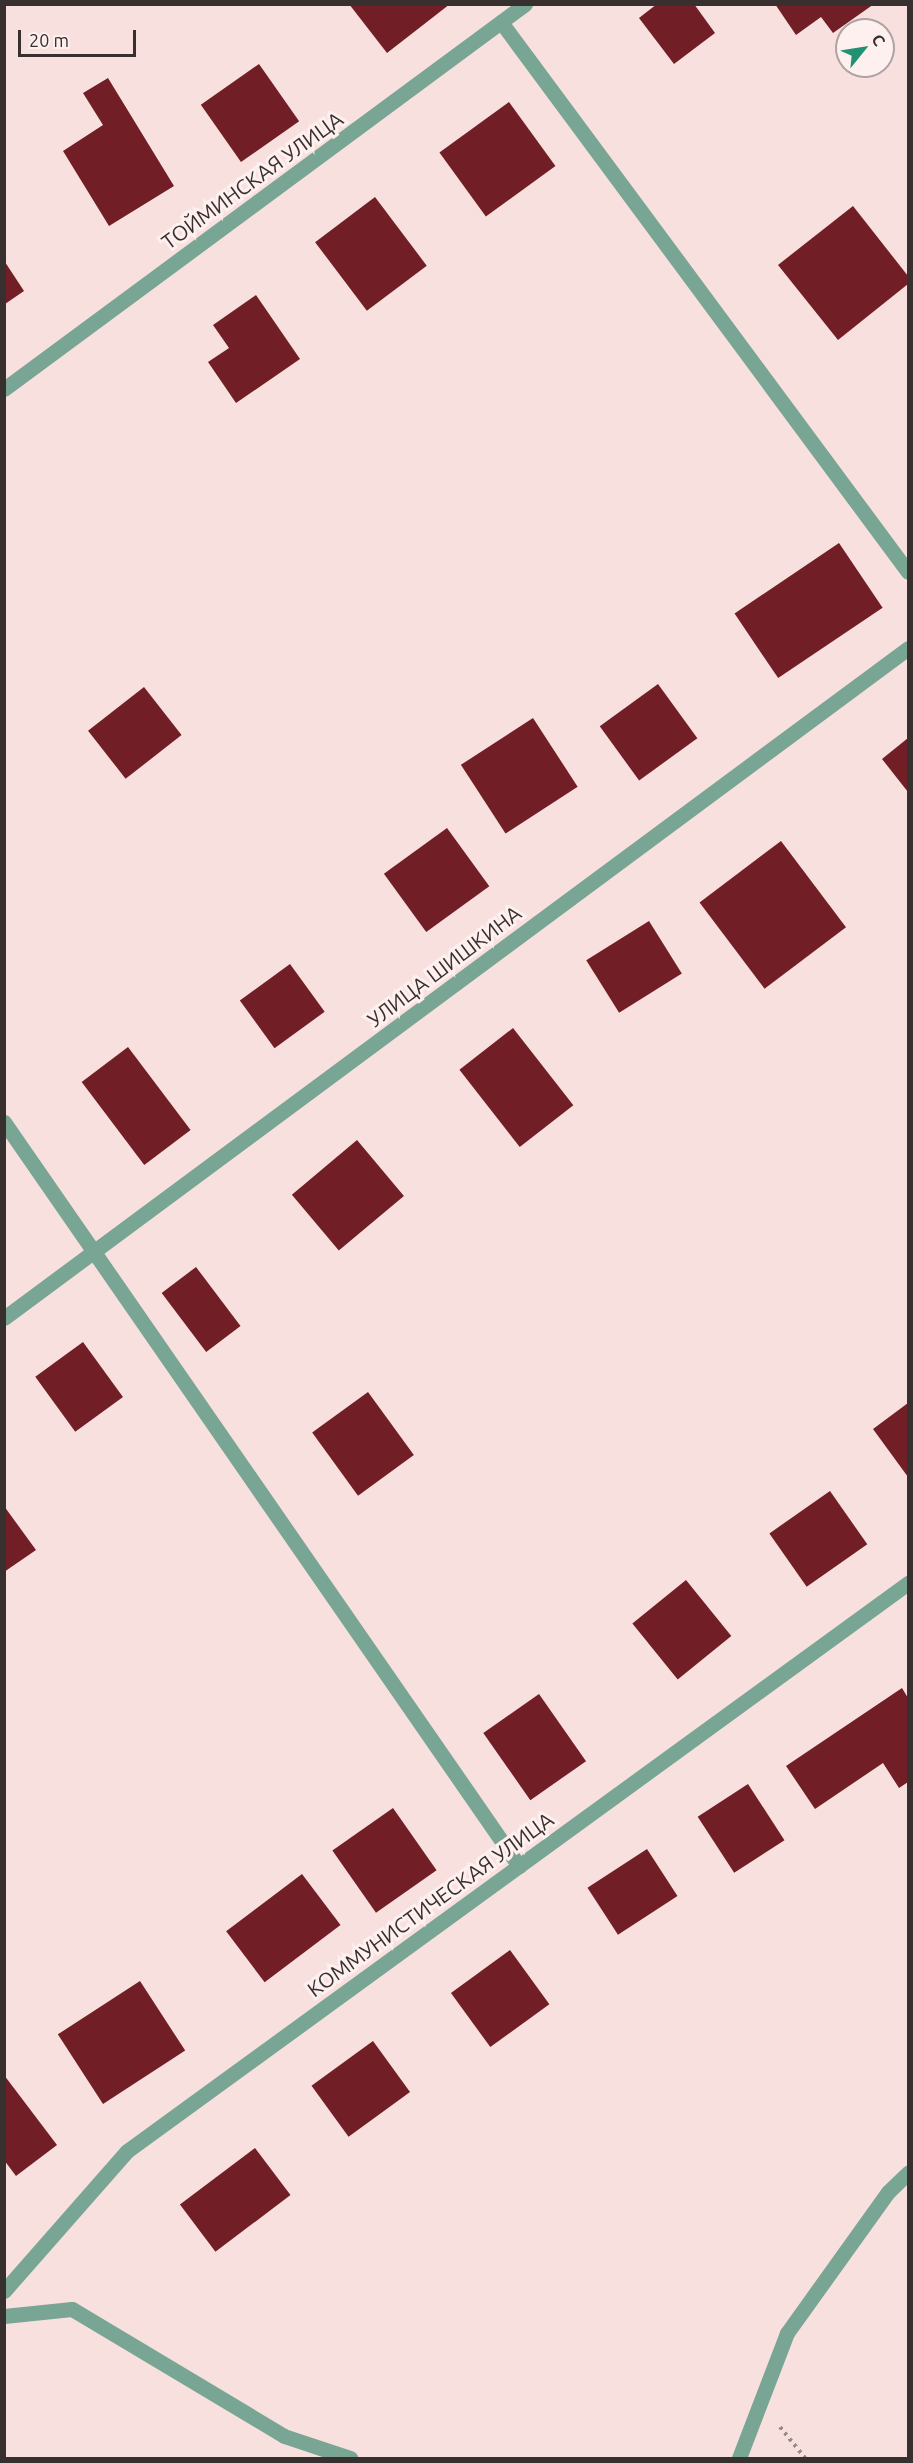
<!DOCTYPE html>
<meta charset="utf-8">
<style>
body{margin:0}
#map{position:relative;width:913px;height:2463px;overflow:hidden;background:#f8e0df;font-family:Ubuntu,sans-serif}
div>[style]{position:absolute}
.building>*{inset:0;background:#721e26;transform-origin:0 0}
.path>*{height:4px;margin-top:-2px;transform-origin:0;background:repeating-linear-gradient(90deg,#9a8989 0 3px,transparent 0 7.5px)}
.minor>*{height:15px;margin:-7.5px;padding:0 7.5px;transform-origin:7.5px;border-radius:7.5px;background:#79a595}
span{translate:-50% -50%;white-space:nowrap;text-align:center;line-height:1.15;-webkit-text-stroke:6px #fef0ef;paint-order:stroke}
.street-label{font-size:21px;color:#382f2f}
.frame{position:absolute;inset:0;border:6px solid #382f2f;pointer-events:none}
.north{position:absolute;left:835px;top:18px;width:60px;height:60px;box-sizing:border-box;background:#fef0ef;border:2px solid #afa3a2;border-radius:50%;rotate:60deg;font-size:16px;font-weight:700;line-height:24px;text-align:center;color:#382f2f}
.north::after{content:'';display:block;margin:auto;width:21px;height:27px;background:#209273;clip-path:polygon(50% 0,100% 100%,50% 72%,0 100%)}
.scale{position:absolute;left:18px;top:30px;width:118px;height:27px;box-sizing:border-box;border:3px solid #382f2f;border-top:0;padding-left:8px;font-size:18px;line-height:21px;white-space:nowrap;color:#382f2f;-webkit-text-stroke:4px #fef0ef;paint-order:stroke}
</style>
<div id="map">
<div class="building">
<div style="clip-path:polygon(349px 4px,450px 4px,387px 53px)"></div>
<div style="clip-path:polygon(657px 4px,694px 4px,715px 33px,674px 64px,639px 18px)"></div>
<div style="clip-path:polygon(775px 4px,874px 4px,833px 33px,821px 17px,796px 35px)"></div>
<div style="left:259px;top:64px;width:70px;height:71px;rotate:55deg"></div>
<div style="clip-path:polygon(108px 78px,174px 186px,109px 226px,63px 151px,103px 125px,83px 93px)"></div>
<div style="left:509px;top:102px;width:79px;height:86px;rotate:54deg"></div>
<div style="left:375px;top:197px;width:86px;height:75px;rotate:53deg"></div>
<div style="clip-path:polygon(853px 206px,908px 276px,908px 284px,838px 340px,778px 265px)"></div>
<div style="clip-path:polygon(5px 262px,24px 291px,5px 304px)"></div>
<div style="clip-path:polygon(256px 295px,300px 359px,236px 403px,208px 362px,229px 348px,213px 325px)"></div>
<div style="left:839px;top:543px;width:78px;height:126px;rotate:56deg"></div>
<div style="left:658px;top:684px;width:67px;height:72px;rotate:54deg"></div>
<div style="left:144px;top:687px;width:61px;height:71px;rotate:52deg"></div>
<div style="left:533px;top:718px;width:82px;height:86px;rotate:57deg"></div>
<div style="clip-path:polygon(908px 738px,908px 792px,882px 759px)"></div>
<div style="left:447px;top:828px;width:72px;height:78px;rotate:54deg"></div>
<div style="left:781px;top:841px;width:108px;height:102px;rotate:53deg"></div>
<div style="left:649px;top:921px;width:62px;height:74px;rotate:58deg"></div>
<div style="left:290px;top:964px;width:59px;height:62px;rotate:54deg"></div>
<div style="left:513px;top:1028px;width:98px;height:68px;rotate:52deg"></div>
<div style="left:128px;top:1047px;width:104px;height:58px;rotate:53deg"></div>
<div style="left:357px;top:1140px;width:73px;height:85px;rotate:50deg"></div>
<div style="left:196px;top:1267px;width:74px;height:43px;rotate:53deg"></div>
<div style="left:83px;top:1342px;width:68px;height:59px;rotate:54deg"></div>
<div style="left:368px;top:1392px;width:78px;height:69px;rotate:54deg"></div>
<div style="clip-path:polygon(908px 1403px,908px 1477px,873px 1429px)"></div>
<div style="left:830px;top:1491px;width:65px;height:74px;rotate:55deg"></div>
<div style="clip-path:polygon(4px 1506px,36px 1550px,4px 1572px)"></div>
<div style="left:686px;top:1580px;width:72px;height:69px;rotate:51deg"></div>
<div style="clip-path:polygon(902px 1688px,908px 1698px,908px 1782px,899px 1788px,883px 1763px,815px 1809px,786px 1766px)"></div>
<div style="left:539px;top:1694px;width:82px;height:68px;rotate:55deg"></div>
<div style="left:748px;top:1784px;width:67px;height:60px;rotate:57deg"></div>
<div style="left:393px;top:1808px;width:76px;height:74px;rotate:55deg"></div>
<div style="left:647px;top:1849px;width:56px;height:71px;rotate:57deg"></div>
<div style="left:302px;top:1874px;width:64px;height:95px;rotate:53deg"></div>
<div style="left:510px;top:1950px;width:67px;height:73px;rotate:54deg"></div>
<div style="left:140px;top:1981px;width:83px;height:98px;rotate:57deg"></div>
<div style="left:373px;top:2041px;width:63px;height:76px;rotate:54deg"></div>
<div style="clip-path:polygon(4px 2075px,57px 2145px,16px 2176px,4px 2160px)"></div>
<div style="left:255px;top:2148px;width:59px;height:94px;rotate:53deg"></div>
</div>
<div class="path">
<div style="left:780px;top:2427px;width:40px;rotate:51deg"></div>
</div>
<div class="minor">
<div style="left:501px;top:22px;width:684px;rotate:53.5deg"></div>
<div style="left:4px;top:389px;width:648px;rotate:-36.46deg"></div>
<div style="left:4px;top:1122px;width:905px;rotate:55.31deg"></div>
<div style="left:4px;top:1318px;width:1125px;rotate:-36.54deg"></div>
<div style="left:4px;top:2291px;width:186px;rotate:-48.7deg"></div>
<div style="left:127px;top:2151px;width:966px;rotate:-36.03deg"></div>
<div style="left:4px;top:2316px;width:68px;rotate:-5.9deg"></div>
<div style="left:72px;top:2309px;width:247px;rotate:30.9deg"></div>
<div style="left:284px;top:2436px;width:70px;rotate:18.4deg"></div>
<div style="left:739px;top:2458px;width:134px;rotate:-69deg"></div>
<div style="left:787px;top:2333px;width:173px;rotate:-54.4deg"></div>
<div style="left:888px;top:2192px;width:28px;rotate:-44deg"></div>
</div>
<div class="street-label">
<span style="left:252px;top:180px;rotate:-36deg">ТОЙМИНСКАЯ УЛИЦА</span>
<span style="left:444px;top:966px;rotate:-37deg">УЛИЦА ШИШКИНА</span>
<span style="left:430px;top:1904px;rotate:-36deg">КОММУНИСТИЧЕСКАЯ УЛИЦА</span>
</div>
<div class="frame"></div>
<div class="north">С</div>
<div class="scale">20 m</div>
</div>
